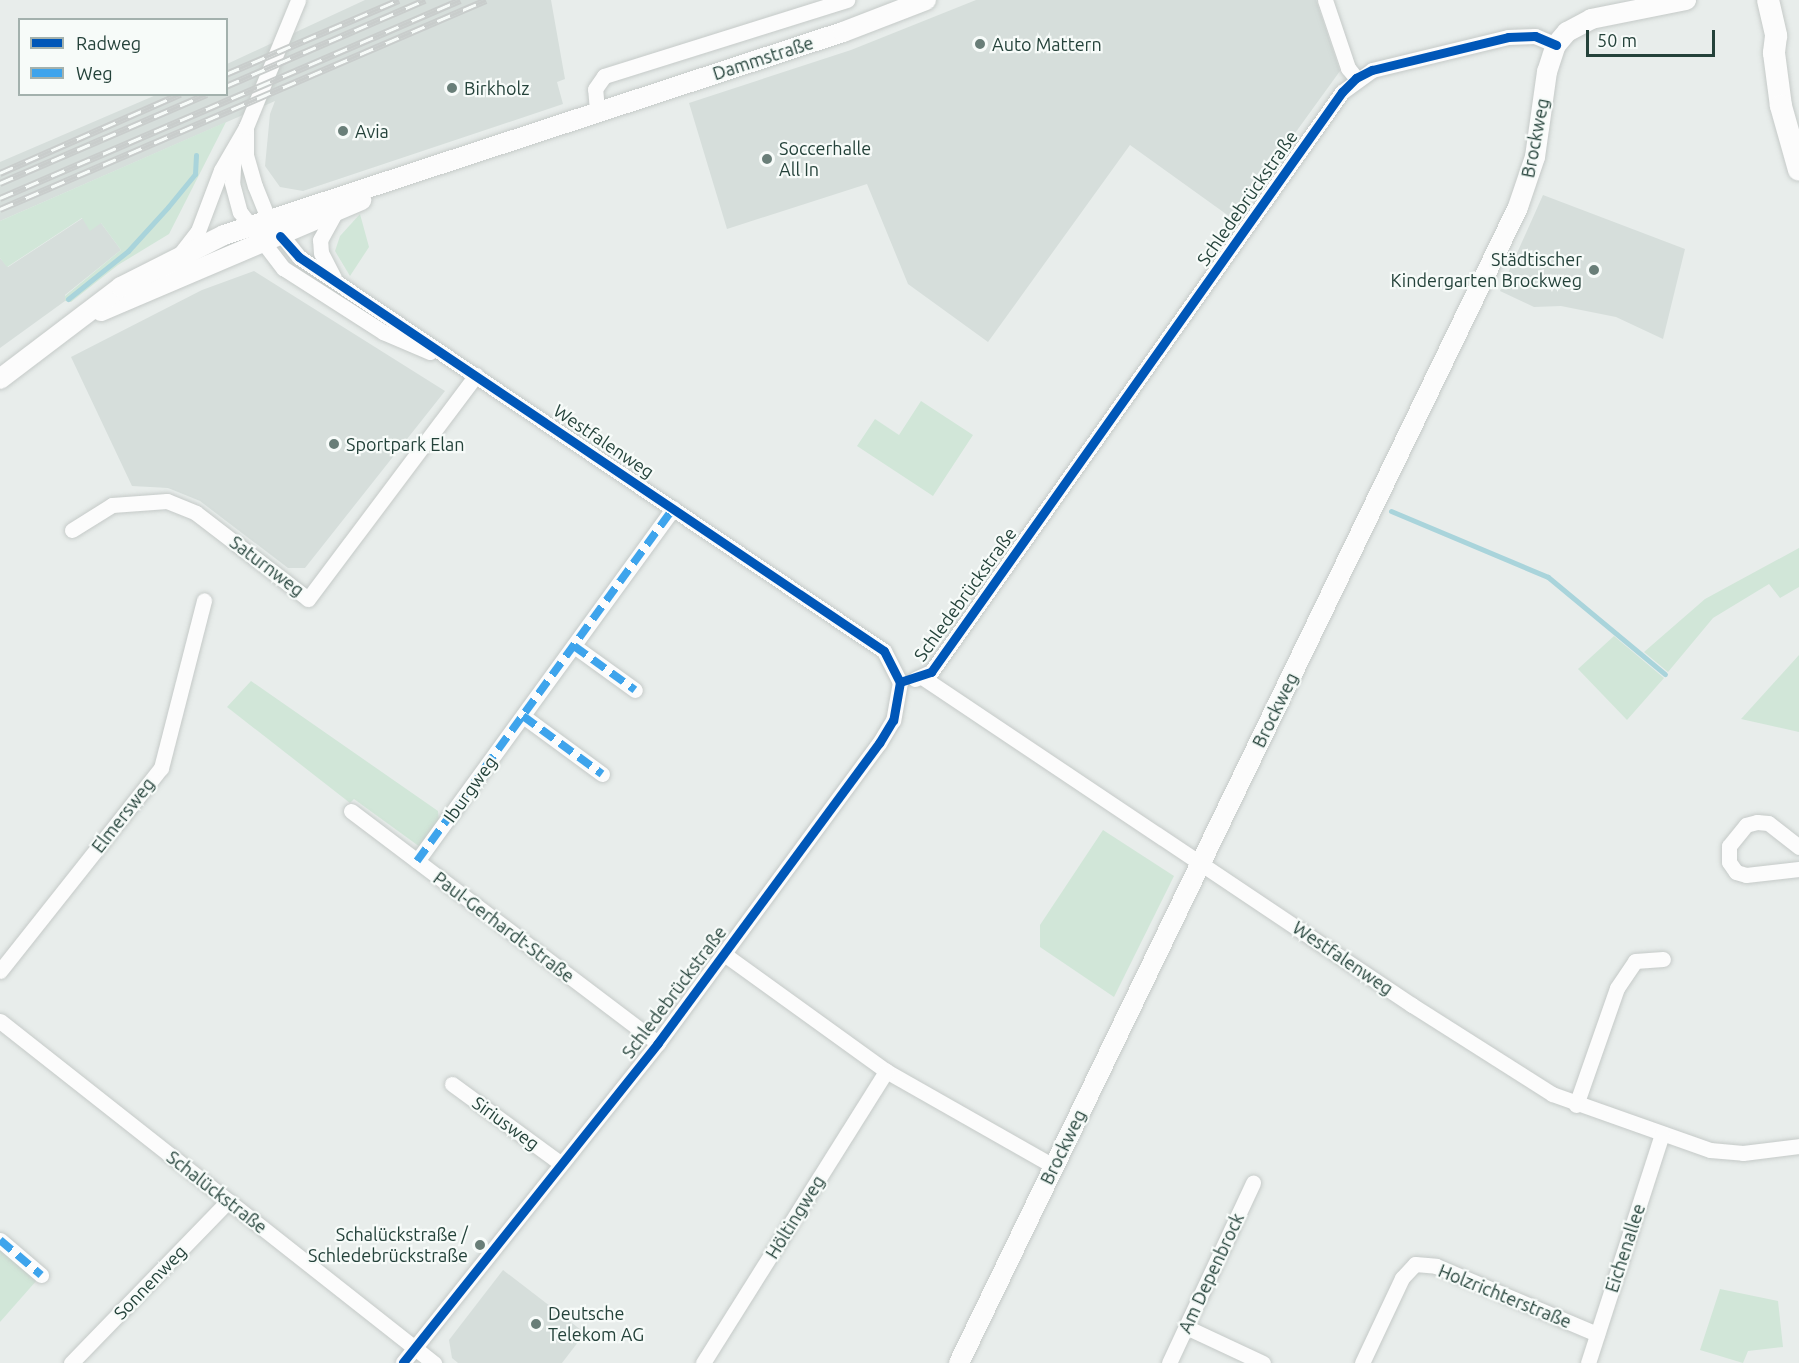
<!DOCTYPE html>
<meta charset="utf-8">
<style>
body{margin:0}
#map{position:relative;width:1799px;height:1363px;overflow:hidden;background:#e8edeb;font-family:Ubuntu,sans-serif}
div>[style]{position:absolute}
.built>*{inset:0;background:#d6dedb}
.green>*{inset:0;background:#d1e6d8}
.stream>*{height:5px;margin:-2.5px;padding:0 2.5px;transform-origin:2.5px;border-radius:2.5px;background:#a9d4db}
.roads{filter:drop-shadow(0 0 2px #c5cac8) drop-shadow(0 0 2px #c5cac8)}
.minor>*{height:15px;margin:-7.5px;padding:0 7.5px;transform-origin:7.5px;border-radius:7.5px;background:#fcfcfc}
.tertiary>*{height:20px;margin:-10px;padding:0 10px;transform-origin:10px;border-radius:10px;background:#fcfcfc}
.secondary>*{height:22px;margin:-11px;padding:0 11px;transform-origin:11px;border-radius:11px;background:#fcfcfc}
.rail>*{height:7px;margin-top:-3.5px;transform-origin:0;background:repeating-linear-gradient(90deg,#f7fbf9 0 14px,#c9cdcc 0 28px);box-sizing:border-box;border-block:2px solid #c9cdcc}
.quiet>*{height:8px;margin-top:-4px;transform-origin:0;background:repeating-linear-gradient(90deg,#3ea4ec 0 15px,transparent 0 23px)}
.cycleway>*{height:9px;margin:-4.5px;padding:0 4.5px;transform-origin:4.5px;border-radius:4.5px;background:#0057b8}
.dots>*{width:16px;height:16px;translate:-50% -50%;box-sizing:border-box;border:3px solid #f7fbf9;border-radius:50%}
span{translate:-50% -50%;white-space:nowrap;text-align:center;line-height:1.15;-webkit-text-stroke:4.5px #f7fbf9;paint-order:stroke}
.poi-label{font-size:18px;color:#24423a}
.left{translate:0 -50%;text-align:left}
.right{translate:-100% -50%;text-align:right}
.street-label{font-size:18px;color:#24423a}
.legend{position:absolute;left:18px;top:18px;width:210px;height:78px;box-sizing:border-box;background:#f7fbf9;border:2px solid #a3b1ad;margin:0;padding:8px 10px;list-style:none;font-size:18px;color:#24423a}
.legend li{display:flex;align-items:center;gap:12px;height:30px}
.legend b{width:30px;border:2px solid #a3b1ad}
.scale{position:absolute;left:1586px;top:30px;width:129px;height:27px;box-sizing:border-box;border:3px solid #24423a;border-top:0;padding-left:8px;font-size:18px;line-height:21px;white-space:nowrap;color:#24423a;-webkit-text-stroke:4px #f7fbf9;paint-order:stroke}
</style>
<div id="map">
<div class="built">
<div style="clip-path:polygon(365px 0,551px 0,565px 79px,557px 82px,563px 104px,303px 191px,280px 187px,265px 166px,270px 114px,275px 101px,0 221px,0 162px,156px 95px,226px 94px,227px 64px)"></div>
<div style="clip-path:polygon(976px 0,1316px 0,1340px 71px,1233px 219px,1130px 145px,988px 342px,908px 284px,867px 184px,727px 229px,689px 103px,851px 50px)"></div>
<div style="clip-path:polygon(1543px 195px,1685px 249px,1663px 339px,1616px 317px,1561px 306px,1534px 307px,1500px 291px)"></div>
<div style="clip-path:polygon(83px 218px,101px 223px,121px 250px,65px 295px,65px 301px,0 348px,0 258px,8px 267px)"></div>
<div style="clip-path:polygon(254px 271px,445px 391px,305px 568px,288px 568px,200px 501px,168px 488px,132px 486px,71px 357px,202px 290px)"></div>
<div style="clip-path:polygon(503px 1270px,585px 1333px,562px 1363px,458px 1363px,452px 1358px,449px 1340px)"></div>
</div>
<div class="green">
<div style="clip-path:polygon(226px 122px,169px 234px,118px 265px,71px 302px,65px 301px,65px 296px,121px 250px,101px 223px,90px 231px,82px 218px,7px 267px,0 258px,0 221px)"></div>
<div style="clip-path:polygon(360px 214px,369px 247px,350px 276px,335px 251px,340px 236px)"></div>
<div style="clip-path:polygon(921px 401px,973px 435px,933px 496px,857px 446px,875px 419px,899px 435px)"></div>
<div style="clip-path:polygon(1799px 548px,1799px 587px,1780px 598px,1769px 584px,1713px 618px,1668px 672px,1644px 652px,1705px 599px)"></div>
<div style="clip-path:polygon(1614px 636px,1664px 678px,1627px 720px,1578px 669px)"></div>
<div style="clip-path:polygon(1799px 655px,1799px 732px,1741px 719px)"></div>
<div style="clip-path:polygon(251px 681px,438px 811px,439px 821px,420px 847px,354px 799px,350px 803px,227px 707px)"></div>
<div style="clip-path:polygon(1103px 830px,1174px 876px,1114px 997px,1040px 947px,1040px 925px)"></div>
<div style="clip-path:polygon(0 1247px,37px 1280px,0 1322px)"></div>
<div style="clip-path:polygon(1720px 1289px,1778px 1301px,1783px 1347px,1748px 1351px,1743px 1363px,1700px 1350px)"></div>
</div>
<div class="stream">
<div style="left:68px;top:299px;width:77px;rotate:-38.7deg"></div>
<div style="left:128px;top:251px;width:59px;rotate:-47.7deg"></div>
<div style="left:168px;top:207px;width:43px;rotate:-50.7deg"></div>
<div style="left:195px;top:174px;width:19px;rotate:-87deg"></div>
<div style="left:1391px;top:511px;width:170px;rotate:22.8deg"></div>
<div style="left:1548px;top:577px;width:152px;rotate:39.7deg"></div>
</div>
<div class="roads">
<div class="minor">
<div style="left:1325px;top:0;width:72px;rotate:71.3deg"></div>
<div style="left:1348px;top:68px;width:13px;rotate:51deg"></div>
<div style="left:597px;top:110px;width:21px;rotate:-95deg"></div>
<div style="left:595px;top:89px;width:16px;rotate:-55deg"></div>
<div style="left:604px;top:76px;width:255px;rotate:-17.4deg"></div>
<div style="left:246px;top:127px;width:28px;rotate:90deg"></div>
<div style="left:246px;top:155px;width:32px;rotate:74deg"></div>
<div style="left:255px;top:186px;width:35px;rotate:68deg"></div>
<div style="left:268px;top:218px;width:50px;rotate:51.5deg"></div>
<div style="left:299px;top:257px;width:705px;rotate:33.96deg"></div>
<div style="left:884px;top:651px;width:35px;rotate:63deg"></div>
<div style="left:900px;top:682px;width:39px;rotate:100deg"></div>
<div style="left:893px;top:720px;width:27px;rotate:121deg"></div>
<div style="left:879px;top:743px;width:373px;rotate:126.4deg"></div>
<div style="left:658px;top:1043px;width:409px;rotate:128.6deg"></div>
<div style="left:234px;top:149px;width:34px;rotate:93deg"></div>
<div style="left:232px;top:183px;width:30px;rotate:75deg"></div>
<div style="left:240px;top:212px;width:71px;rotate:52.5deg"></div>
<div style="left:283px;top:268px;width:119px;rotate:32.6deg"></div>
<div style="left:383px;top:332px;width:51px;rotate:23.1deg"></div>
<div style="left:180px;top:254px;width:29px;rotate:-52deg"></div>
<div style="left:198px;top:231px;width:65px;rotate:-69.3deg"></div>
<div style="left:221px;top:170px;width:50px;rotate:-59.8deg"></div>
<div style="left:246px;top:127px;width:137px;rotate:-67.7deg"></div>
<div style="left:334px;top:278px;width:28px;rotate:-117deg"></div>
<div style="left:321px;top:253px;width:13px;rotate:-94deg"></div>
<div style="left:320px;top:240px;width:31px;rotate:-61deg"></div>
<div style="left:72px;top:530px;width:47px;rotate:-32deg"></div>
<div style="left:112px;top:505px;width:55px;rotate:-4.2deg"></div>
<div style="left:167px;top:501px;width:31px;rotate:22deg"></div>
<div style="left:196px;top:513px;width:141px;rotate:37.5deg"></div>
<div style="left:308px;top:599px;width:280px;rotate:-53.1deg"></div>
<div style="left:574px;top:646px;width:75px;rotate:35.8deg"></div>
<div style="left:922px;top:677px;width:590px;rotate:33.8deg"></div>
<div style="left:1412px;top:1005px;width:166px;rotate:32.4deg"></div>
<div style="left:1552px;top:1094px;width:168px;rotate:19.5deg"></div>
<div style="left:1710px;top:1150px;width:33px;rotate:5deg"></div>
<div style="left:1743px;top:1153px;width:56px;rotate:-7.1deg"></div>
<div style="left:915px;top:679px;width:17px;rotate:-24deg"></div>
<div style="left:931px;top:672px;width:711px;rotate:-54.68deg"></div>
<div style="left:1342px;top:92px;width:37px;rotate:-36deg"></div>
<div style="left:1372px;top:70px;width:140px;rotate:-13.6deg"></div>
<div style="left:1508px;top:37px;width:27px;rotate:-2deg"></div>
<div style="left:1535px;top:36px;width:23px;rotate:23deg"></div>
<div style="left:523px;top:716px;width:98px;rotate:36.3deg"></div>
<div style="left:351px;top:811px;width:385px;rotate:37.1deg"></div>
<div style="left:1799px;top:847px;width:39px;rotate:-142deg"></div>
<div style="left:1768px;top:823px;width:11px;rotate:-175deg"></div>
<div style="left:1757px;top:822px;width:11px;rotate:165deg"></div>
<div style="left:1746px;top:825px;width:27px;rotate:129deg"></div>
<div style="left:1729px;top:846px;width:16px;rotate:90deg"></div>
<div style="left:1729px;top:862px;width:12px;rotate:55deg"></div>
<div style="left:1736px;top:872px;width:10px;rotate:17deg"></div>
<div style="left:1746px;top:875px;width:53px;rotate:-6.5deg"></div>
<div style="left:417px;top:861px;width:436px;rotate:-54deg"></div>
<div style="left:724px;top:954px;width:200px;rotate:35.8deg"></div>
<div style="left:886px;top:1071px;width:192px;rotate:29.6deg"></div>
<div style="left:0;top:971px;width:259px;rotate:-51.6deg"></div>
<div style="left:161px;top:768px;width:173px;rotate:-75.6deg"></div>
<div style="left:0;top:1021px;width:553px;rotate:38.24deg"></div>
<div style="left:452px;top:1084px;width:134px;rotate:36.2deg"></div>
<div style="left:1576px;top:1105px;width:124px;rotate:-70.7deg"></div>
<div style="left:1617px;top:988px;width:32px;rotate:-56deg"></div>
<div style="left:1635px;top:961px;width:28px;rotate:-4deg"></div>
<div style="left:0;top:1240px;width:54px;rotate:40.5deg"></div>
<div style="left:1186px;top:1327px;width:85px;rotate:25.1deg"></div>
<div style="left:71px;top:1363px;width:226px;rotate:-45.9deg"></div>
<div style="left:703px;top:1363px;width:345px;rotate:-57.9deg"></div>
<div style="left:1169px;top:1363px;width:199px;rotate:-65deg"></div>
<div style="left:1362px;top:1363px;width:94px;rotate:-64.8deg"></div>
<div style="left:1402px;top:1278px;width:19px;rotate:-47deg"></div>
<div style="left:1415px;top:1264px;width:21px;rotate:5deg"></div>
<div style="left:1436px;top:1266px;width:175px;rotate:22.9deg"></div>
<div style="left:1588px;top:1363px;width:241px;rotate:-72.1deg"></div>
</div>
<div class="tertiary">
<div style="left:101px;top:311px;width:283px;rotate:-23.1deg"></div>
<div style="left:0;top:379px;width:152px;rotate:-37.2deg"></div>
<div style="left:121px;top:287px;width:115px;rotate:-26.8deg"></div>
<div style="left:224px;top:235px;width:651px;rotate:-18.16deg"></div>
<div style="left:843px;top:32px;width:89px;rotate:-21.1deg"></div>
<div style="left:959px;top:1363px;width:1284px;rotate:-64.19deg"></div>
<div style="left:1518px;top:207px;width:53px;rotate:-71.2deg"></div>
<div style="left:1535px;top:157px;width:86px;rotate:-82deg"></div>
<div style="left:1547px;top:72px;width:28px;rotate:-72deg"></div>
<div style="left:1556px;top:45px;width:17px;rotate:-50deg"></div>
<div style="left:1567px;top:32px;width:27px;rotate:-28deg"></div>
<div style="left:1591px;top:19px;width:97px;rotate:-11.3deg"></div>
</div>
<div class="secondary">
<div style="left:1768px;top:0;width:37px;rotate:77deg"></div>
<div style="left:1776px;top:36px;width:17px;rotate:97deg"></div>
<div style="left:1774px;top:53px;width:53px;rotate:82.5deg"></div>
<div style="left:1781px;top:106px;width:66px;rotate:74.3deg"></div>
</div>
</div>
<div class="rail">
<div style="left:226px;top:74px;width:188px;rotate:-23.2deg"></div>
<div style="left:226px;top:86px;width:217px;rotate:-23.4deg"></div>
<div style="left:0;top:173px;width:197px;rotate:-23.7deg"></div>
<div style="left:0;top:183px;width:225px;rotate:-23.3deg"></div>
<div style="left:0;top:198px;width:501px;rotate:-23.29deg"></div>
<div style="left:0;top:209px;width:529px;rotate:-23.27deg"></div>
</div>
<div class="quiet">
<div style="left:574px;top:646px;width:75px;rotate:35.8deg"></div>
<div style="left:523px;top:716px;width:98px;rotate:36.3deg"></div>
<div style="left:417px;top:861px;width:436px;rotate:-54deg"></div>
<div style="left:0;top:1240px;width:54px;rotate:40.5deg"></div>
</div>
<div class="cycleway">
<div style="left:280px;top:236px;width:28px;rotate:48deg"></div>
<div style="left:299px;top:257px;width:705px;rotate:33.96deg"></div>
<div style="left:884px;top:651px;width:35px;rotate:63deg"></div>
<div style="left:900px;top:682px;width:39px;rotate:100deg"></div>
<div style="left:893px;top:720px;width:27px;rotate:121deg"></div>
<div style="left:879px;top:743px;width:373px;rotate:126.4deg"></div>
<div style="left:658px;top:1043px;width:409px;rotate:128.6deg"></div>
<div style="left:900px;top:682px;width:33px;rotate:-18deg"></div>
<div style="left:931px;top:672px;width:711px;rotate:-54.68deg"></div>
<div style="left:1342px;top:92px;width:20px;rotate:-45deg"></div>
<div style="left:1356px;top:78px;width:18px;rotate:-27deg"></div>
<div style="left:1372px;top:70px;width:140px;rotate:-13.6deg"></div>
<div style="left:1508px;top:37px;width:27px;rotate:-2deg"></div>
<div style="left:1535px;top:36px;width:23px;rotate:23deg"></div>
</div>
<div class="dots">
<div style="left:980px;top:44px;background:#697e78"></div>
<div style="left:452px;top:88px;background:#697e78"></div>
<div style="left:343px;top:131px;background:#697e78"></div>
<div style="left:767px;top:159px;background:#697e78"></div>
<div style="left:1594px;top:270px;background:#697e78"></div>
<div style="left:334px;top:444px;background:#697e78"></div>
<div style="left:480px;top:1245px;background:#697e78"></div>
<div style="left:536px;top:1324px;background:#697e78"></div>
</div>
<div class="poi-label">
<span class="left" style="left:992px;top:44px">Auto Mattern</span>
<span class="left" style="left:464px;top:88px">Birkholz</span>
<span class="left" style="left:355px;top:131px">Avia</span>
<span class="left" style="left:779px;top:159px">Soccerhalle<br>All In</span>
<span class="right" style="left:1582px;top:270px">Städtischer<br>Kindergarten Brockweg</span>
<span class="left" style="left:346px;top:444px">Sportpark Elan</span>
<span class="right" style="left:468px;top:1245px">Schalückstraße /<br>Schledebrückstraße</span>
<span class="left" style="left:548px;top:1324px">Deutsche<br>Telekom AG</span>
</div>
<div class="street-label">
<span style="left:763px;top:58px;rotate:-18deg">Dammstraße</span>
<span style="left:1535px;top:138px;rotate:-79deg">Brockweg</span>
<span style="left:1247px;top:198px;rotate:-55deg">Schledebrückstraße</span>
<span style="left:604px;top:441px;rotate:34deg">Westfalenweg</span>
<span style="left:267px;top:566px;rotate:37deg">Saturnweg</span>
<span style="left:965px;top:594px;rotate:-54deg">Schledebrückstraße</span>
<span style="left:1275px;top:710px;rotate:-64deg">Brockweg</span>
<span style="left:470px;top:789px;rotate:-54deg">Iburgweg</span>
<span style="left:123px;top:815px;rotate:-52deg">Elmersweg</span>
<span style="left:504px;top:927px;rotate:37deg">Paul-Gerhardt-Straße</span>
<span style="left:1343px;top:958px;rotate:34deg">Westfalenweg</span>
<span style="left:674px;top:992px;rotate:-53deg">Schledebrückstraße</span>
<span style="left:506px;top:1123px;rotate:36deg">Siriusweg</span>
<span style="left:1063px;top:1147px;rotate:-64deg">Brockweg</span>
<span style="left:217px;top:1192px;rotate:38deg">Schalückstraße</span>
<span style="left:795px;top:1217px;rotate:-58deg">Höltingweg</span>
<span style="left:1625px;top:1248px;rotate:-72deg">Eichenallee</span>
<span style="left:1211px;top:1273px;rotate:-65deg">Am Depenbrock</span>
<span style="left:150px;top:1282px;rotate:-46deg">Sonnenweg</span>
<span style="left:1505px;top:1296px;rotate:22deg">Holzrichterstraße</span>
</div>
<ul class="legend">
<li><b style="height:8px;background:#0057b8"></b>Radweg</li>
<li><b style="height:8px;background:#3ea4ec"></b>Weg</li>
</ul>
<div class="scale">50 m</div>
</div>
